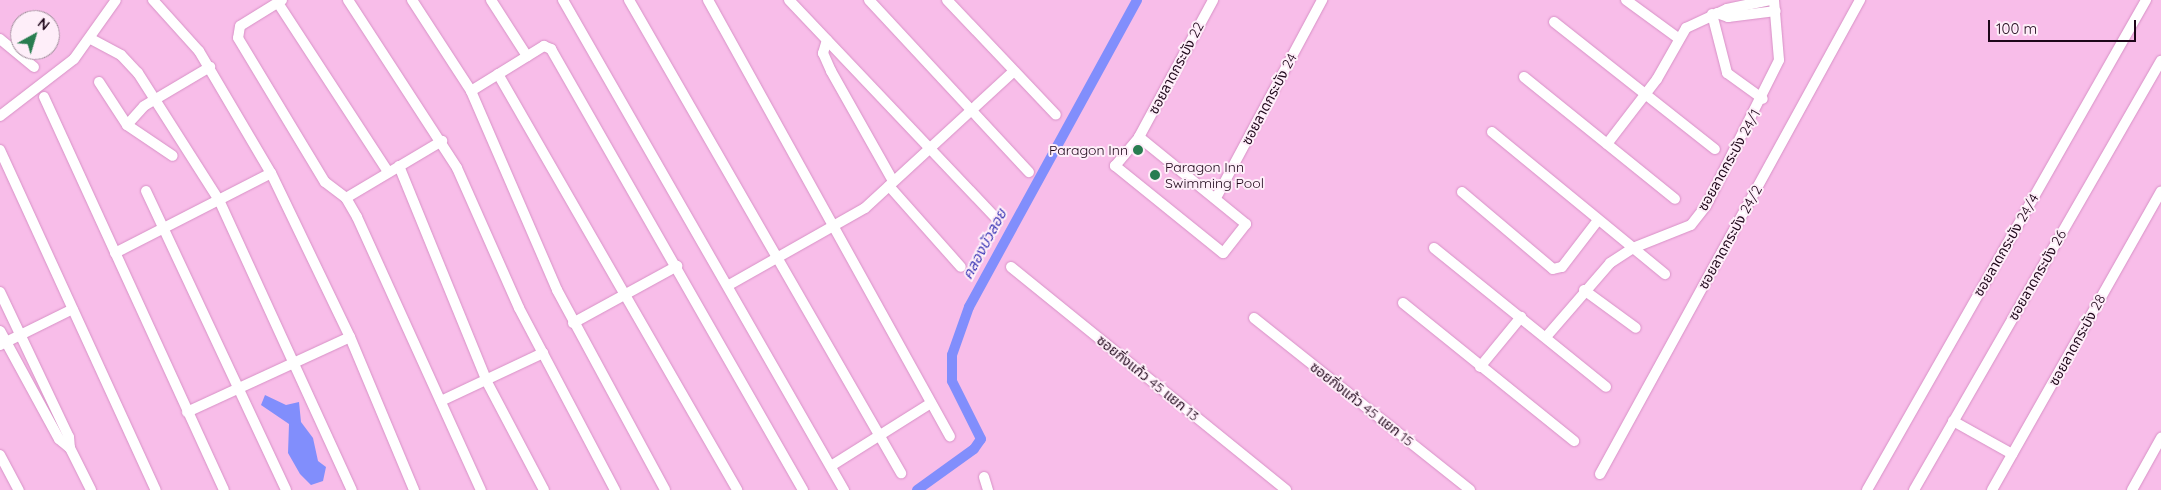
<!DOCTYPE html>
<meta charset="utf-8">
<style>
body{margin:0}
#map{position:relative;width:2161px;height:490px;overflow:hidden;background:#f8bde9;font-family:Quicksand,"Noto Sans Thai",sans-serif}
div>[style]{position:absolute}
.water>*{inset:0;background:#818efc}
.canal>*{height:10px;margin:-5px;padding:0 5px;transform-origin:5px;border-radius:5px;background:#818efc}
.roads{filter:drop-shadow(0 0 1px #d791c6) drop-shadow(0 0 1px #d791c6)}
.minor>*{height:10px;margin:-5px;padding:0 5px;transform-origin:5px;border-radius:5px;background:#fff}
.dots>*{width:14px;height:14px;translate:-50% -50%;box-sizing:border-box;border:2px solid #feeef9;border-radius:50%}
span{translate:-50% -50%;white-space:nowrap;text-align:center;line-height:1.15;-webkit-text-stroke:4px #feeef9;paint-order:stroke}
.street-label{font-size:14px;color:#1e0619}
.poi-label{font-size:14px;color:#1e0619}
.right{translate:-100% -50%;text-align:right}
.left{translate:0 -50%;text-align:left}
.water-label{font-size:15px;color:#3c38b6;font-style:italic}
.north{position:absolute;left:10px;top:10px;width:50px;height:50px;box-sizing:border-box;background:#feeef9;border:1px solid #a4919f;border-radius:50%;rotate:39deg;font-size:14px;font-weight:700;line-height:20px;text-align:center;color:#1e0619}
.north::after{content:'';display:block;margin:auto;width:18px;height:22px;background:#287d50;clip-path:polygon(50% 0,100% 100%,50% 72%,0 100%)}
.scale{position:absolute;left:1988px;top:20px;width:148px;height:22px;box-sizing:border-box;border:2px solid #1e0619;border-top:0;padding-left:6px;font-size:15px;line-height:18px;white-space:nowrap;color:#1e0619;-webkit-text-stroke:4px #feeef9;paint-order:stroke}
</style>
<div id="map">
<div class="water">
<div style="clip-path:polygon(265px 395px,286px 405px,299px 402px,301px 422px,313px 438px,318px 461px,326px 467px,323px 481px,311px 485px,300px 474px,288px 453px,289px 424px,261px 405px)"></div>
</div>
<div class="canal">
<div style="left:917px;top:490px;width:70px;rotate:-35.7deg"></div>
<div style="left:974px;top:449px;width:12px;rotate:-55deg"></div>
<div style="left:981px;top:439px;width:65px;rotate:-116.6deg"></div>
<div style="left:952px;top:381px;width:26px;rotate:-90deg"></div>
<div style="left:952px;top:355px;width:51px;rotate:-70.5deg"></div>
<div style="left:969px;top:307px;width:350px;rotate:-61.3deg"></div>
</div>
<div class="roads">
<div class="minor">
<div style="left:153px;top:0;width:69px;rotate:48deg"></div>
<div style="left:199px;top:51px;width:142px;rotate:59.5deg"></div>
<div style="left:271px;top:173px;width:182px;rotate:64.3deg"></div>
<div style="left:350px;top:337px;width:166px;rotate:67.3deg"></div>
<div style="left:282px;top:0;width:49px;rotate:148.2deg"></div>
<div style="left:240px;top:26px;width:12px;rotate:99deg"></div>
<div style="left:238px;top:38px;width:168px;rotate:58.9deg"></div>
<div style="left:325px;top:182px;width:26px;rotate:37deg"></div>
<div style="left:346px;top:198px;width:22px;rotate:60deg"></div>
<div style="left:357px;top:217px;width:300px;rotate:65.6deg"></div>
<div style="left:348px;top:0;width:200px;rotate:57deg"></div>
<div style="left:457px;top:168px;width:153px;rotate:66.1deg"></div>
<div style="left:519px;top:308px;width:206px;rotate:62.2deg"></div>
<div style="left:412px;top:0;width:108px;rotate:57deg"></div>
<div style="left:471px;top:91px;width:217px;rotate:66.6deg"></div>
<div style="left:557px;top:290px;width:227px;rotate:61.6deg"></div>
<div style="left:491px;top:0;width:67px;rotate:57.3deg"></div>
<div style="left:563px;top:0;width:565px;rotate:60.17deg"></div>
<div style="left:629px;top:0;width:546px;rotate:60.1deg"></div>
<div style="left:708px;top:0;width:499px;rotate:61deg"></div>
<div style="left:789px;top:0;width:301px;rotate:46.5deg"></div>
<div style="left:869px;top:0;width:235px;rotate:47.1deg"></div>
<div style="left:947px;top:0;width:158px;rotate:46.5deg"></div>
<div style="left:1626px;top:0;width:64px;rotate:36.2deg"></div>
<div style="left:278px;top:3px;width:202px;rotate:56.9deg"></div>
<div style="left:1717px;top:13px;width:12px;rotate:20deg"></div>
<div style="left:1728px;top:17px;width:48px;rotate:-7.1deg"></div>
<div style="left:1712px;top:14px;width:61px;rotate:75.7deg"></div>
<div style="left:1727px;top:73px;width:44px;rotate:35.8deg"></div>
<div style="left:1554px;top:22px;width:205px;rotate:38.3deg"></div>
<div style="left:0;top:39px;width:44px;rotate:39.5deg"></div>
<div style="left:91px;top:39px;width:34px;rotate:28deg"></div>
<div style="left:121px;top:55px;width:25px;rotate:47deg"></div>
<div style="left:138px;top:73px;width:151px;rotate:57.5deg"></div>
<div style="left:219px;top:200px;width:319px;rotate:65.4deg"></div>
<div style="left:827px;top:40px;width:14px;rotate:107deg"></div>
<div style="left:823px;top:53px;width:20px;rotate:66deg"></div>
<div style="left:831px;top:71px;width:126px;rotate:60.6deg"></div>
<div style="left:498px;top:74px;width:480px;rotate:60.1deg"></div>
<div style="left:1524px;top:77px;width:194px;rotate:38.9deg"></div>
<div style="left:99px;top:82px;width:51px;rotate:56.9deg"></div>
<div style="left:127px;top:125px;width:55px;rotate:34deg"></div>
<div style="left:471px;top:91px;width:86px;rotate:-31.7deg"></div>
<div style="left:544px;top:46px;width:8px;rotate:23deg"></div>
<div style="left:551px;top:49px;width:508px;rotate:60.26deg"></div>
<div style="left:44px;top:97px;width:432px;rotate:65.4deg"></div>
<div style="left:0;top:116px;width:93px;rotate:-37.6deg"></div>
<div style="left:74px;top:59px;width:72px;rotate:-54.6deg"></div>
<div style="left:127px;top:125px;width:25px;rotate:-48deg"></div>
<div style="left:144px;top:106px;width:77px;rotate:-30.6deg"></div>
<div style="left:1492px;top:132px;width:224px;rotate:39.4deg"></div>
<div style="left:1139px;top:137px;width:138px;rotate:39.1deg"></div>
<div style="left:1246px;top:224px;width:37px;rotate:128deg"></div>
<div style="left:1223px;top:253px;width:139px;rotate:-141.1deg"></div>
<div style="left:1115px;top:166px;width:38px;rotate:-50deg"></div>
<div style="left:1139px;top:137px;width:156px;rotate:-61.6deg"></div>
<div style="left:1607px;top:144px;width:82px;rotate:-52.4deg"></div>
<div style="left:1657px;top:79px;width:59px;rotate:-60.4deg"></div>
<div style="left:1686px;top:28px;width:45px;rotate:-24.9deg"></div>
<div style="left:1727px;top:9px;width:44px;rotate:-11.8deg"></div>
<div style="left:0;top:150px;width:374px;rotate:65.4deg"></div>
<div style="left:399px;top:166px;width:233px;rotate:67.8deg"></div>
<div style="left:487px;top:382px;width:122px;rotate:62.2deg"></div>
<div style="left:889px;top:186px;width:108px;rotate:48.4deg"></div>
<div style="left:146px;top:191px;width:330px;rotate:64.9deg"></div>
<div style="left:1462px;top:192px;width:119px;rotate:40.2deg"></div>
<div style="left:1553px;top:269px;width:9px;rotate:-13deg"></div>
<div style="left:1562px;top:267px;width:59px;rotate:-52.5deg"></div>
<div style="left:346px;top:198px;width:112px;rotate:-30.7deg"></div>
<div style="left:1216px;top:198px;width:225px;rotate:-61.8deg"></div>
<div style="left:1434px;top:248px;width:221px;rotate:38.9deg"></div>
<div style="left:115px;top:253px;width:175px;rotate:-27.1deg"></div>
<div style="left:1011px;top:267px;width:354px;rotate:39deg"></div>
<div style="left:729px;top:285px;width:156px;rotate:-29.5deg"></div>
<div style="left:865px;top:208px;width:202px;rotate:-42.6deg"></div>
<div style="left:1584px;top:290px;width:64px;rotate:36.2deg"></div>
<div style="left:0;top:292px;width:161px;rotate:64.6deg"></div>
<div style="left:69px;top:437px;width:11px;rotate:85deg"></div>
<div style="left:70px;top:448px;width:14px;rotate:-141deg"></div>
<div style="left:59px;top:439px;width:123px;rotate:-118.6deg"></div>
<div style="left:1403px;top:303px;width:220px;rotate:38.9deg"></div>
<div style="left:1254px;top:318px;width:276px;rotate:38.5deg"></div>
<div style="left:573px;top:323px;width:119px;rotate:-28.7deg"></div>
<div style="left:1546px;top:337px;width:98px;rotate:-49.1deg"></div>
<div style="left:1610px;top:263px;width:27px;rotate:-33deg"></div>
<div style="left:1633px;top:248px;width:62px;rotate:-21.6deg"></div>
<div style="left:1691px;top:225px;width:24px;rotate:-52deg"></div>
<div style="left:1706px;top:206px;width:163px;rotate:-63.4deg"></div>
<div style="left:1779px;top:60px;width:60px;rotate:-94.8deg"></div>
<div style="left:0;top:345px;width:81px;rotate:-26.3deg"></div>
<div style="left:1480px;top:367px;width:65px;rotate:-50.6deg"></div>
<div style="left:441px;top:401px;width:113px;rotate:-25.2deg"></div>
<div style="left:187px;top:412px;width:179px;rotate:-24.7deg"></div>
<div style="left:1953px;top:421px;width:68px;rotate:29.2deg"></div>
<div style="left:70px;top:448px;width:47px;rotate:63.4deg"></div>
<div style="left:0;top:455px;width:40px;rotate:62deg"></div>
<div style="left:831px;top:466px;width:118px;rotate:-32.2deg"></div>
<div style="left:1600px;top:474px;width:541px;rotate:-61.25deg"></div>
<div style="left:984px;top:477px;width:14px;rotate:73deg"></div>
<div style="left:1867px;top:490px;width:564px;rotate:-60.34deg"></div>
<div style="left:1914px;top:490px;width:495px;rotate:-60.1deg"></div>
<div style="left:1992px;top:490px;width:343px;rotate:-60.5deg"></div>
<div style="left:2132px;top:490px;width:60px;rotate:-60.9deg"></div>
</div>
</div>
<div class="dots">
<div style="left:1138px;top:150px;background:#287d50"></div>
<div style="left:1155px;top:175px;background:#287d50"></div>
</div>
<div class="street-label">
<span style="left:1176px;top:68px;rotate:-62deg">ซอยลาดกระบัง 22</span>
<span style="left:1269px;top:99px;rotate:-62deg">ซอยลาดกระบัง 24</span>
<span style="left:1729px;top:160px;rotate:-61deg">ซอยลาดกระบัง 24/1</span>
<span style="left:1730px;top:237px;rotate:-61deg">ซอยลาดกระบัง 24/2</span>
<span style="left:2006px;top:245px;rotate:-60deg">ซอยลาดกระบัง 24/4</span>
<span style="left:2037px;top:275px;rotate:-60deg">ซอยลาดกระบัง 26</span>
<span style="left:2077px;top:340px;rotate:-61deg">ซอยลาดกระบัง 28</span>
<span style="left:1148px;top:378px;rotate:39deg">ซอยกิ่งแก้ว 45 แยก 13</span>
<span style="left:1362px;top:404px;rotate:38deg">ซอยกิ่งแก้ว 45 แยก 15</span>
</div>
<div class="poi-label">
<span class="right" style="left:1128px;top:150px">Paragon Inn</span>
<span class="left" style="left:1165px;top:175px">Paragon Inn<br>Swimming Pool</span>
</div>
<div class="water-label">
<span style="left:984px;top:244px;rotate:-62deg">คลองบัวลอย</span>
</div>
<div class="north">N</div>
<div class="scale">100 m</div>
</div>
